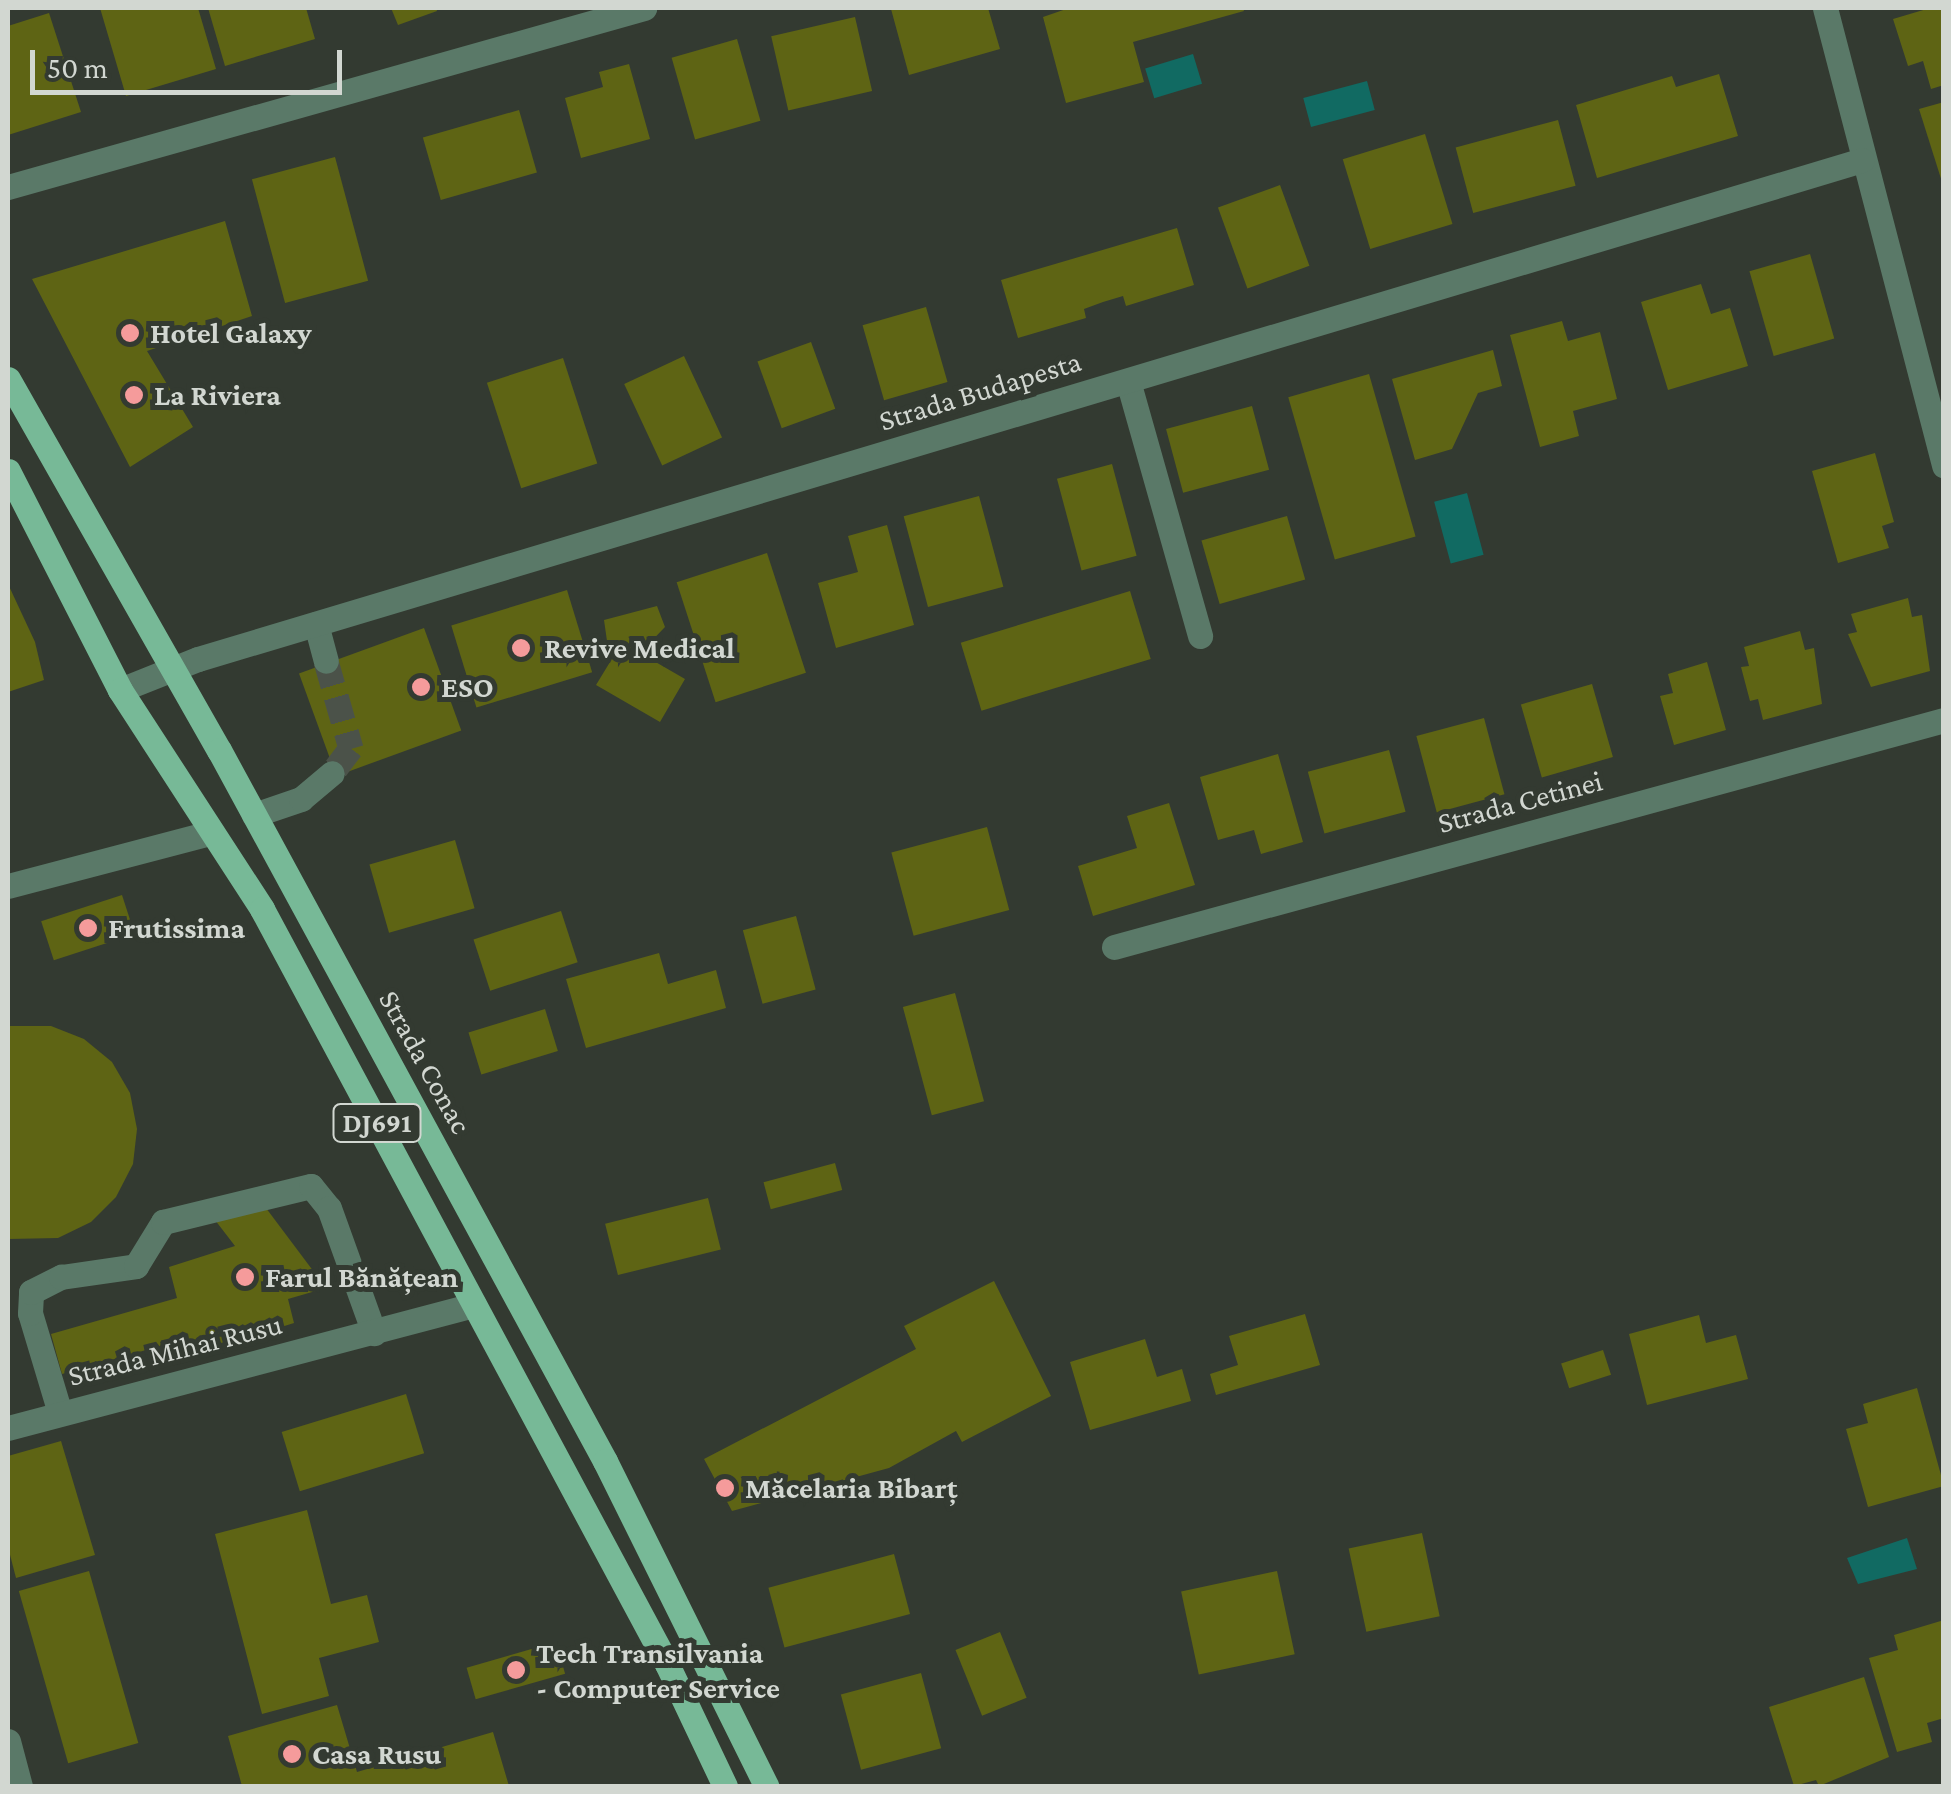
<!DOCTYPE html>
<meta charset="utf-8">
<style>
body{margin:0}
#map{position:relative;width:1951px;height:1794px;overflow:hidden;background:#333a31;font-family:"Crimson Pro",serif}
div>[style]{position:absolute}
.water>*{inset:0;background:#116a62;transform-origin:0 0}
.building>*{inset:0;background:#5e6414;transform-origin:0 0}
.minor-tunnel>*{height:25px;margin-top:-12.5px;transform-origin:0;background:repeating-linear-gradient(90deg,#4b5249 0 25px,transparent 0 37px)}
.minor>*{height:25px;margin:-12.5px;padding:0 12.5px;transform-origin:12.5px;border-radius:12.5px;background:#5a7968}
.major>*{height:25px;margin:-12.5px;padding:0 12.5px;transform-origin:12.5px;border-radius:12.5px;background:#77b997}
.dots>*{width:28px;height:28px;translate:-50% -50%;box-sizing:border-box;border:5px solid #333a31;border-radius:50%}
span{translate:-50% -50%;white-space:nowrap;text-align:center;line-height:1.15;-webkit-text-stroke:10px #333a31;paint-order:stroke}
.shield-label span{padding:2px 8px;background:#333a31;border:2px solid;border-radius:8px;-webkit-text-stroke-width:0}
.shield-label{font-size:28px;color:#d2d7d1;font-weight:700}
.poi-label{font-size:30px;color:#d2d7d1;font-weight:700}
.left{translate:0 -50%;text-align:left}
.street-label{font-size:30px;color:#d2d7d1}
.frame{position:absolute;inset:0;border:10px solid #d2d7d1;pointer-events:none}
.scale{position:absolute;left:30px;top:50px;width:312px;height:45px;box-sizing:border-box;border:5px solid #d2d7d1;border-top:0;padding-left:12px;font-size:30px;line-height:35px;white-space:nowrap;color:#d2d7d1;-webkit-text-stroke:8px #333a31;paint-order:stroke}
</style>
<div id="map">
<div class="water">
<div style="left:1193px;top:54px;width:31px;height:50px;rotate:73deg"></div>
<div style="left:1367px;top:81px;width:30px;height:66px;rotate:75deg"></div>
<div style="left:1467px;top:493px;width:64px;height:34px;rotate:75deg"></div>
<div style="clip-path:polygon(1907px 1538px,1917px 1569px,1858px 1584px,1847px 1558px)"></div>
</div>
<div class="building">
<div style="clip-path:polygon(100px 8px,198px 8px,216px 69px,126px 96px)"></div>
<div style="clip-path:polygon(208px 8px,306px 8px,315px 39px,225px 66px)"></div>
<div style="clip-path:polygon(391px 8px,436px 8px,437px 11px,398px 25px)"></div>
<div style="clip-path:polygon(988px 8px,1000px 49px,909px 75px,891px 9px)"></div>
<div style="clip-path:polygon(1069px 8px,1243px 8px,1244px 11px,1133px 42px,1144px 82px,1066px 103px,1043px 17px)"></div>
<div style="clip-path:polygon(1930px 8px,1944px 8px,1944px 85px,1931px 89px,1923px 61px,1908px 66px,1893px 19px)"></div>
<div style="clip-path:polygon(49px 13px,81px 112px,8px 135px,8px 26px)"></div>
<div style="left:855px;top:17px;width:76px;height:86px;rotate:77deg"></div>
<div style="left:737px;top:39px;width:85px;height:68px;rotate:74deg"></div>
<div style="clip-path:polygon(629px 64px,650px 139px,581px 158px,565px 98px,603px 87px,599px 72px)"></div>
<div style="clip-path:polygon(1719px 74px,1738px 136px,1597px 178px,1576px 105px,1672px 76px,1676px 87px)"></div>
<div style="clip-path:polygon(1944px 102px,1944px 185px,1943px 185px,1919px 109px)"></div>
<div style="left:519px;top:110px;width:65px;height:100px;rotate:74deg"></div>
<div style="left:1558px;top:120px;width:68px;height:106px;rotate:75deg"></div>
<div style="left:1425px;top:134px;width:94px;height:86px;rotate:73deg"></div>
<div style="left:335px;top:157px;width:128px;height:86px;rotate:75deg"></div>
<div style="left:1280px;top:185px;width:86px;height:66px;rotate:70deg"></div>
<div style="clip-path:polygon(225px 221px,252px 316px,147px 351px,193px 427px,130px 467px,32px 279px)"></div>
<div style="clip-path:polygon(1177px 228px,1194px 285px,1126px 306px,1123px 296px,1103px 302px,1084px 309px,1086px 318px,1018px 338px,1001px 280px)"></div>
<div style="left:1810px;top:254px;width:88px;height:63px;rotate:74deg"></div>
<div style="clip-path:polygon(1701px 284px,1711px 314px,1730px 308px,1748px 366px,1668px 390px,1641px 302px)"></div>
<div style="left:926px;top:307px;width:78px;height:66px;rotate:74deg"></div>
<div style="clip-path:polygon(1562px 321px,1568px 341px,1600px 332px,1617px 399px,1573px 411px,1579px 436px,1540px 447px,1510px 335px)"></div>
<div style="left:811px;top:342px;width:71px;height:57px;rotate:70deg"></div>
<div style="clip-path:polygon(1493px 350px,1502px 386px,1478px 393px,1452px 449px,1415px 460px,1392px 379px)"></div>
<div style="left:684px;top:356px;width:90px;height:66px;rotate:65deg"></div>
<div style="left:563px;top:358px;width:111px;height:80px;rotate:72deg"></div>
<div style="left:1369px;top:374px;width:169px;height:84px;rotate:74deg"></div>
<div style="left:1252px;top:406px;width:66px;height:89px;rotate:75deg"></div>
<div style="clip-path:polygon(1875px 453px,1894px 522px,1882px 526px,1889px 548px,1838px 563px,1812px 471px)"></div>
<div style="left:1112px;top:464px;width:95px;height:57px;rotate:75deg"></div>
<div style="left:979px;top:496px;width:94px;height:78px;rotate:75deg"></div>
<div style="left:1287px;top:516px;width:66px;height:89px;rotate:74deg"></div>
<div style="clip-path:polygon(887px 525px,914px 625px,836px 648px,818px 583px,858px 572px,848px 536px)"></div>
<div style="left:767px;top:553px;width:126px;height:95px;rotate:72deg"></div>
<div style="clip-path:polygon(8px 584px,35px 642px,44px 680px,8px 692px)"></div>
<div style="left:567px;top:590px;width:86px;height:121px;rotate:73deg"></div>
<div style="left:1130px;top:591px;width:71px;height:177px;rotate:73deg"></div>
<div style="clip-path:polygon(1908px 598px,1912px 617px,1922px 615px,1930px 671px,1871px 687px,1848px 634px,1857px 632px,1851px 614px)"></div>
<div style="clip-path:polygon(657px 606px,665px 627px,640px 653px,685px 679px,660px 722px,596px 685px,610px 662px,604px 620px)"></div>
<div style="left:424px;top:628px;width:109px;height:133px;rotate:70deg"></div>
<div style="clip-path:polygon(1800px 631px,1805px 650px,1814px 648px,1822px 704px,1763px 720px,1758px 699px,1750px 701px,1741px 667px,1749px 666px,1744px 647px)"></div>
<div style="clip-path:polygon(1707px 662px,1726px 730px,1674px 745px,1660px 696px,1673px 693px,1668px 674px)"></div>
<div style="left:1592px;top:684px;width:76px;height:74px;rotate:74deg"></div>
<div style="left:1484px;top:718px;width:79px;height:70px;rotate:75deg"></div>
<div style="left:1389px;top:750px;width:64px;height:84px;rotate:75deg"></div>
<div style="clip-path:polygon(1278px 754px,1303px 842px,1261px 854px,1254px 830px,1218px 840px,1200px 777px)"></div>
<div style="clip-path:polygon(1169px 803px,1195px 885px,1093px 916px,1078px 866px,1137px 848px,1127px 816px)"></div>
<div style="left:987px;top:827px;width:86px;height:99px;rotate:75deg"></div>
<div style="left:455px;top:840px;width:71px;height:89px;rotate:74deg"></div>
<div style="left:122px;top:895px;width:41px;height:85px;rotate:72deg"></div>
<div style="left:561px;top:911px;width:54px;height:92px;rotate:72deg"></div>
<div style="left:796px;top:916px;width:76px;height:55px;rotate:75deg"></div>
<div style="clip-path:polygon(659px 953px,668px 984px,716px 970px,726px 1008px,586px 1048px,566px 979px)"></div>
<div style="left:955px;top:993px;width:112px;height:54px;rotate:75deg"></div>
<div style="left:545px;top:1009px;width:44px;height:80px;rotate:73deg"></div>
<div style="clip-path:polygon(8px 1026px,51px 1026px,84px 1039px,112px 1062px,130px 1093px,137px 1129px,133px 1164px,116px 1197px,91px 1222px,58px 1238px,8px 1239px)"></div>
<div style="left:835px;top:1163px;width:28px;height:74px;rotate:75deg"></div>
<div style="left:708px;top:1198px;width:53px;height:106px;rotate:76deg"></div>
<div style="clip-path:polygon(266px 1208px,326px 1288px,288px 1299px,294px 1323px,195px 1354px,188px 1338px,62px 1374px,51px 1334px,177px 1298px,169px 1267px,235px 1246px,215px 1220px)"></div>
<div style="clip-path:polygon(994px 1281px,1051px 1396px,962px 1442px,956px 1431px,889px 1468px,732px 1511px,704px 1459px,916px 1349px,904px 1326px)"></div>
<div style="clip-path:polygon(1305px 1314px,1320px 1365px,1216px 1395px,1210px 1374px,1238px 1365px,1229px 1336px)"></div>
<div style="clip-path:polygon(1699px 1315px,1706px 1343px,1736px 1335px,1748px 1379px,1647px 1405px,1629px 1334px)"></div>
<div style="clip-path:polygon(1145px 1339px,1157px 1377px,1182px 1369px,1191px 1401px,1090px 1430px,1070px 1362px)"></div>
<div style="left:1603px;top:1350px;width:26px;height:44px;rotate:72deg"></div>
<div style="clip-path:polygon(1917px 1388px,1944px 1486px,1868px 1507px,1846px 1429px,1868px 1423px,1863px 1404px)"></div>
<div style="left:406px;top:1394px;width:62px;height:130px;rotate:73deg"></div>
<div style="clip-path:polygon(61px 1441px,95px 1555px,16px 1578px,8px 1547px,8px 1456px)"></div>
<div style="clip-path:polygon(307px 1510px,331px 1604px,367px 1595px,379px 1642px,319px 1658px,329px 1696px,262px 1714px,215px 1534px)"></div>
<div style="left:1422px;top:1533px;width:85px;height:75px;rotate:78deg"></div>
<div style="left:894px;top:1554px;width:62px;height:130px;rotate:75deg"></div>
<div style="left:89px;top:1571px;width:179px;height:73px;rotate:74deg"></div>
<div style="left:1277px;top:1571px;width:85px;height:98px;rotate:78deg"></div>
<div style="clip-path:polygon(1944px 1620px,1944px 1718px,1927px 1723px,1932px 1742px,1897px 1752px,1869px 1658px,1898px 1650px,1894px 1635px)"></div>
<div style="left:1000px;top:1632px;width:71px;height:48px;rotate:68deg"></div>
<div style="left:556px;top:1642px;width:33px;height:93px;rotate:74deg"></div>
<div style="left:921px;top:1673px;width:78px;height:83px;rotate:75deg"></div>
<div style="clip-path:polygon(1864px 1677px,1889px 1757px,1819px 1786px,1816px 1780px,1794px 1786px,1769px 1707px)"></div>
<div style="clip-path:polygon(337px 1705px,357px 1772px,493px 1732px,509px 1786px,242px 1786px,228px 1736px)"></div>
</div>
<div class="minor-tunnel">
<div style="left:326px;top:661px;width:91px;rotate:74deg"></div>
<div style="left:351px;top:748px;width:31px;rotate:127deg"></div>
</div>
<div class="minor">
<div style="left:1825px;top:8px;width:473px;rotate:75.4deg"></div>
<div style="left:8px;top:187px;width:661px;rotate:-15.72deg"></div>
<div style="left:1128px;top:381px;width:265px;rotate:74.2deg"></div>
<div style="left:316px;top:624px;width:38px;rotate:75deg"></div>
<div style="left:120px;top:690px;width:84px;rotate:-21.7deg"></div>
<div style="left:198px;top:659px;width:1737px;rotate:-16.69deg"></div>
<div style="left:254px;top:815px;width:50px;rotate:-18.8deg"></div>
<div style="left:301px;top:799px;width:40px;rotate:-40deg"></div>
<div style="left:8px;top:886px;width:209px;rotate:-14.7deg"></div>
<div style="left:1114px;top:947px;width:860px;rotate:-15.3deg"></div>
<div style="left:60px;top:1413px;width:104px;rotate:-106.7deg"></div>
<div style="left:30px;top:1313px;width:21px;rotate:-87deg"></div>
<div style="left:31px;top:1292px;width:34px;rotate:-27deg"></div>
<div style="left:61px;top:1277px;width:76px;rotate:-8.3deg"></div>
<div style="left:136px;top:1266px;width:52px;rotate:-58.5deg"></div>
<div style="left:163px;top:1222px;width:152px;rotate:-13.7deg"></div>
<div style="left:311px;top:1186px;width:28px;rotate:51deg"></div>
<div style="left:329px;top:1208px;width:133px;rotate:70.2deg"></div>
<div style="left:8px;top:1428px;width:482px;rotate:-14.8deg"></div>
<div style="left:8px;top:1741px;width:47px;rotate:75.1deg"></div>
</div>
<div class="major">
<div style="left:8px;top:379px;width:427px;rotate:60.4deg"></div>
<div style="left:219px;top:750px;width:809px;rotate:61.5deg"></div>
<div style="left:605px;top:1461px;width:363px;rotate:63.6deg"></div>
<div style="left:8px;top:471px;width:246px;rotate:62.9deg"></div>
<div style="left:120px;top:690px;width:261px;rotate:57deg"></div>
<div style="left:262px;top:909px;width:857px;rotate:61.79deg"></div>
<div style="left:667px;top:1664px;width:135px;rotate:64.6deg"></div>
</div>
<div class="dots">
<div style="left:130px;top:333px;background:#f59b9b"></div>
<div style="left:134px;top:395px;background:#f59b9b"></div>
<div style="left:521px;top:648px;background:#f59b9b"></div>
<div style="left:421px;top:687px;background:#f59b9b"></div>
<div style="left:88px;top:928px;background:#f59b9b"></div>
<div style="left:245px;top:1277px;background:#f59b9b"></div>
<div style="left:725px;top:1488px;background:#f59b9b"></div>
<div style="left:516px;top:1670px;background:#f59b9b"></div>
<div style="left:292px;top:1754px;background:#f59b9b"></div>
</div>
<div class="shield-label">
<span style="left:377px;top:1123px">DJ691</span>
</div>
<div class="poi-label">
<span class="left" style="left:150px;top:333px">Hotel Galaxy</span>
<span class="left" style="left:154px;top:395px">La Riviera</span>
<span class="left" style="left:544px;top:648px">Revive Medical</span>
<span class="left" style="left:441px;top:687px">ESO</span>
<span class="left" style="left:108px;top:928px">Frutissima</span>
<span class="left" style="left:265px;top:1277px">Farul Bănățean</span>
<span class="left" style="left:745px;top:1488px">Măcelaria Bibarț</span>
<span class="left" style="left:536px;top:1670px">Tech Transilvania<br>- Computer Service</span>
<span class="left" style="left:312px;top:1754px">Casa Rusu</span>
</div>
<div class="street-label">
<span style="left:980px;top:391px;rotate:-17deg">Strada Budapesta</span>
<span style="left:1520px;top:802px;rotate:-15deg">Strada Cetinei</span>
<span style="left:425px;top:1062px;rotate:61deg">Strada Conac</span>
<span style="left:175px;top:1350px;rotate:-14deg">Strada Mihai Rusu</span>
</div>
<div class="frame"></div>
<div class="scale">50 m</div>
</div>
